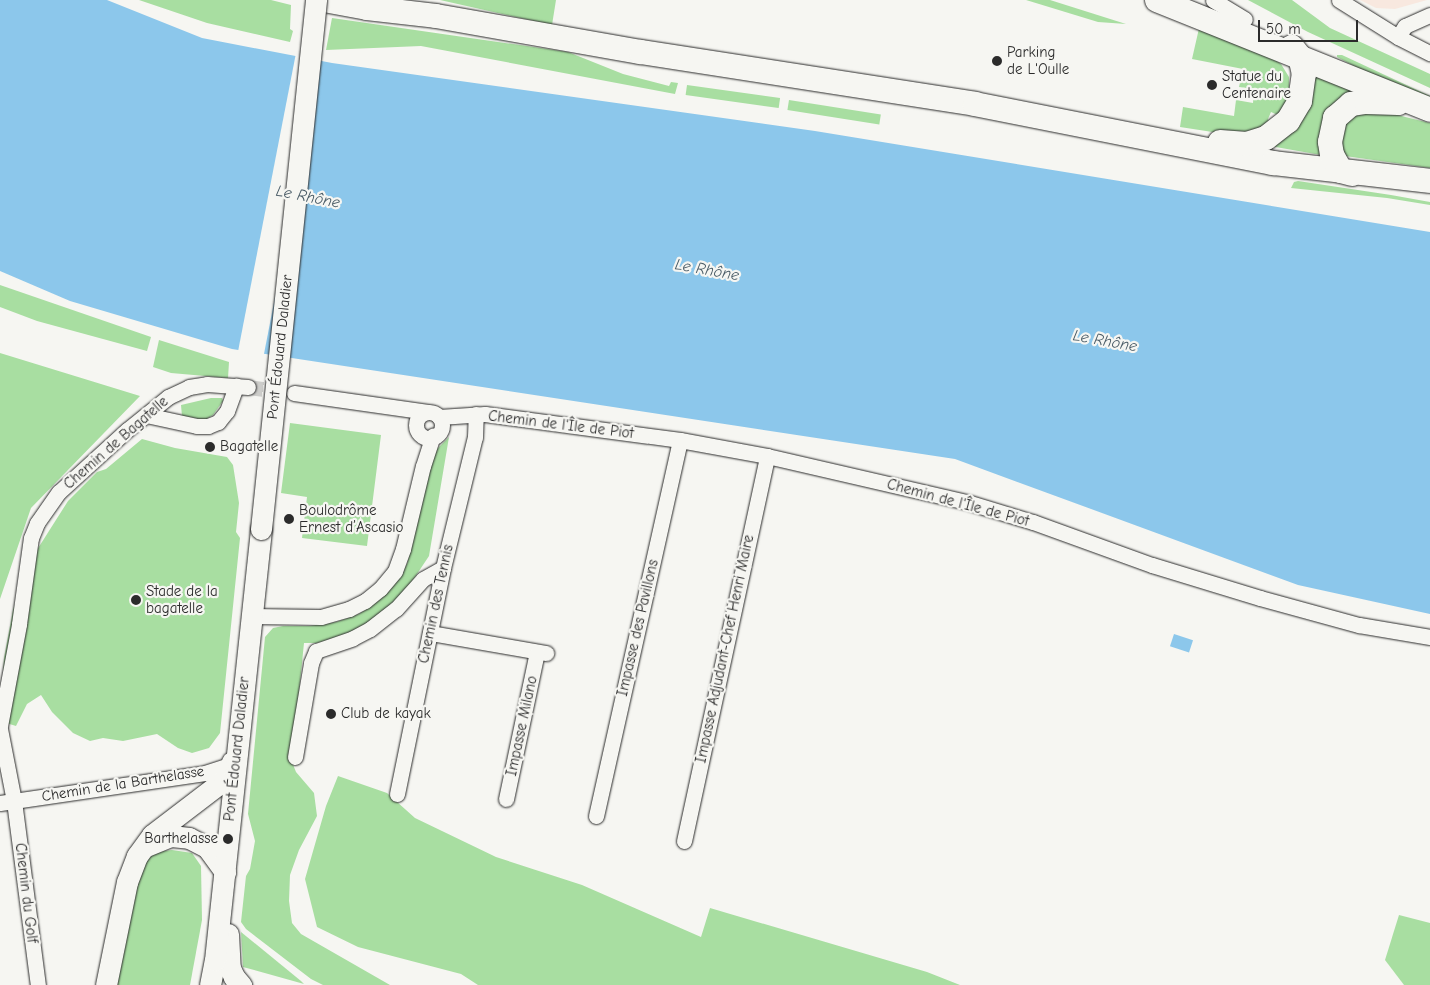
<!DOCTYPE html>
<meta charset="utf-8">
<style>
body{margin:0}
#map{position:relative;width:1430px;height:985px;overflow:hidden;background:#f6f6f2;font-family:"Comic Neue",sans-serif}
div>[style]{position:absolute}
.built>*{inset:0;background:#f8e8df}
.green>*{inset:0;background:#a8dea1;transform-origin:0 0}
.water>*{inset:0;background:#8cc7eb;transform-origin:0 0}
.pier>*{inset:0;background:#f6f6f2;transform-origin:0 0}
.street-tunnel>*{height:15px;margin-top:-7.5px;transform-origin:0;background:repeating-linear-gradient(90deg,#cdcdca 0 15px,transparent 0 23px)}
.roads{filter:drop-shadow(0 0 1px #2b2b2b) drop-shadow(0 0 1px #2b2b2b)}
.street>*{height:15px;margin:-7.5px;padding:0 7.5px;transform-origin:7.5px;border-radius:7.5px;background:#f6f6f2}
.street>.ring{margin:-7.5px;padding:0;box-sizing:content-box;background:none;border:15px solid #f6f6f2;border-radius:50%}
.secondary>*{height:21px;margin:-10.5px;padding:0 10.5px;transform-origin:10.5px;border-radius:10.5px;background:#f6f6f2}
.primary>*{height:24px;margin:-12px;padding:0 12px;transform-origin:12px;border-radius:12px;background:#f6f6f2}
.bridges{filter:drop-shadow(0 0 1px #2b2b2b) drop-shadow(0 0 1px #2b2b2b)}
.secondary-bridge>*{height:21px;margin:-10.5px;padding:0 10.5px;transform-origin:10.5px;border-radius:10.5px;background:#f6f6f2}
.dots>*{width:14px;height:14px;translate:-50% -50%;box-sizing:border-box;border:2px solid #f6f6f2;border-radius:50%}
span{translate:-50% -50%;white-space:nowrap;text-align:center;line-height:1.15;-webkit-text-stroke:4.5px #f6f6f2;paint-order:stroke}
.poi-label{font-size:15px;color:#2b2b2b}
.left{translate:0 -50%;text-align:left}
.right{translate:-100% -50%;text-align:right}
.street-label{font-size:15px;color:#2b2b2b}
.water-label{font-size:16px;color:#485a65;font-style:italic}
.scale{position:absolute;left:1258px;top:20px;width:100px;height:22px;box-sizing:border-box;border:2px solid #2b2b2b;border-top:0;padding-left:6px;font-size:15px;line-height:18px;white-space:nowrap;color:#2b2b2b;-webkit-text-stroke:4px #f6f6f2;paint-order:stroke}
</style>
<div id="map">
<div class="built">
<div style="clip-path:polygon(1360px 0,1427px 0,1395px 9px,1376px 8px)"></div>
</div>
<div class="green">
<div style="clip-path:polygon(139px 0,271px 0,291px 5px,290px 29px,293px 31px,290px 42px,207px 23px)"></div>
<div style="clip-path:polygon(440px 0,556px 0,552px 25px)"></div>
<div style="clip-path:polygon(1026px 0,1050px 0,1126px 24px,1098px 22px)"></div>
<div style="clip-path:polygon(1248px 0,1292px 0,1330px 28px,1430px 74px,1430px 88px,1308px 32px)"></div>
<div style="clip-path:polygon(332px 18px,568px 52px,623px 74px,669px 86px,671px 82px,678px 83px,675px 94px,421px 46px,326px 50px)"></div>
<div style="clip-path:polygon(1200px 24px,1270px 56px,1281px 64px,1289px 77px,1289px 99px,1280px 116px,1271px 112px,1268px 119px,1270px 125px,1258px 131px,1232px 135px,1180px 127px,1183px 107px,1234px 116px,1236px 100px,1253px 103px,1254px 89px,1239px 87px,1243px 69px,1192px 59px)"></div>
<div style="clip-path:polygon(1337px 55px,1342px 55px,1430px 96px,1430px 103px,1369px 74px,1337px 57px)"></div>
<div style="clip-path:polygon(1311px 66px,1366px 93px,1321px 155px,1270px 146px)"></div>
<div style="left:687px;top:85px;width:94px;height:10px;rotate:8deg"></div>
<div style="left:789px;top:100px;width:93px;height:10px;rotate:9deg"></div>
<div style="clip-path:polygon(1354px 109px,1393px 114px,1430px 123px,1430px 168px,1345px 156px,1335px 134px)"></div>
<div style="clip-path:polygon(1298px 181px,1391px 195px,1430px 202px,1430px 205px,1387px 198px,1291px 188px,1294px 182px)"></div>
<div style="clip-path:polygon(0 285px,151px 337px,147px 351px,37px 321px,0 307px)"></div>
<div style="clip-path:polygon(159px 340px,229px 362px,228px 378px,171px 373px,153px 367px)"></div>
<div style="clip-path:polygon(0 353px,140px 396px,31px 508px,0 599px)"></div>
<div style="clip-path:polygon(211px 398px,222px 398px,223px 401px,213px 415px,205px 420px,182px 416px,181px 405px)"></div>
<div style="clip-path:polygon(290px 423px,381px 435px,367px 546px,302px 538px,307px 497px,281px 493px)"></div>
<div style="clip-path:polygon(449px 437px,429px 556px,401px 598px,359px 632px,317px 643px,304px 643px,292px 762px,296px 772px,314px 793px,317px 816px,299px 850px,290px 875px,289px 901px,292px 923px,301px 934px,390px 985px,323px 985px,311px 979px,246px 929px,241px 922px,246px 876px,250px 869px,255px 841px,248px 814px,265px 637px,273px 628px,283px 626px,309px 626px,336px 622px,359px 614px,387px 593px,407px 564px,432px 454px)"></div>
<div style="clip-path:polygon(142px 439px,175px 448px,227px 457px,233px 465px,239px 503px,236px 532px,240px 538px,220px 733px,209px 748px,192px 753px,178px 748px,157px 734px,123px 741px,103px 738px,90px 741px,73px 733px,52px 712px,41px 695px,27px 704px,16px 726px,3px 722px,1px 705px,4px 658px,13px 610px,28px 564px,68px 501px,97px 472px,106px 469px)"></div>
<div style="clip-path:polygon(338px 776px,387px 793px,415px 818px,496px 857px,582px 885px,701px 937px,710px 908px,927px 972px,960px 985px,478px 985px,461px 974px,358px 947px,317px 927px,305px 879px,326px 806px)"></div>
<div style="clip-path:polygon(172px 850px,192px 853px,201px 866px,202px 920px,190px 985px,113px 985px,137px 879px,145px 862px,156px 852px)"></div>
<div style="clip-path:polygon(1399px 915px,1430px 923px,1430px 985px,1404px 985px,1385px 960px)"></div>
<div style="clip-path:polygon(241px 932px,301px 981px,304px 984px,243px 967px)"></div>
</div>
<div class="water">
<div style="clip-path:polygon(0 0,107px 0,202px 38px,332px 63px,815px 131px,1430px 232px,1430px 614px,1298px 585px,955px 459px,232px 349px,70px 301px,0 271px)"></div>
<div style="left:1174px;top:634px;width:20px;height:13px;rotate:18deg"></div>
</div>
<div class="pier">
<div style="left:296px;top:53px;width:26px;height:306px;rotate:11deg"></div>
</div>
<div class="street-tunnel">
<div style="left:248px;top:387px;width:46px;rotate:7.4deg"></div>
</div>
<div class="roads">
<div class="street">
<div style="left:1213px;top:0;width:37px;rotate:31deg"></div>
<div style="left:1339px;top:0;width:70px;rotate:32.1deg"></div>
<div style="left:1398px;top:37px;width:36px;rotate:27deg"></div>
<div style="left:1398px;top:37px;width:13px;rotate:-58deg"></div>
<div style="left:1405px;top:26px;width:27px;rotate:-24deg"></div>
<div style="left:294px;top:393px;width:135px;rotate:8.1deg"></div>
<div class="ring" style="left:416px;top:412px;width:11px;height:11px"></div>
<div style="left:146px;top:415px;width:52px;rotate:12.2deg"></div>
<div style="left:197px;top:426px;width:11px"></div>
<div style="left:208px;top:426px;width:11px;rotate:-22deg"></div>
<div style="left:218px;top:422px;width:14px;rotate:-51deg"></div>
<div style="left:227px;top:411px;width:27px;rotate:-70deg"></div>
<div style="left:439px;top:417px;width:46px;rotate:-3.7deg"></div>
<div style="left:485px;top:414px;width:197px;rotate:7.6deg"></div>
<div style="left:680px;top:440px;width:88px;rotate:10.4deg"></div>
<div style="left:767px;top:456px;width:208px;rotate:13deg"></div>
<div style="left:970px;top:503px;width:66px;rotate:16.8deg"></div>
<div style="left:1033px;top:522px;width:127px;rotate:19.9deg"></div>
<div style="left:1152px;top:565px;width:113px;rotate:17deg"></div>
<div style="left:1260px;top:598px;width:103px;rotate:15.3deg"></div>
<div style="left:1359px;top:625px;width:72px;rotate:9.6deg"></div>
<div style="left:252px;top:616px;width:69px;rotate:0.8deg"></div>
<div style="left:321px;top:617px;width:29px;rotate:-16deg"></div>
<div style="left:349px;top:609px;width:18px;rotate:-27deg"></div>
<div style="left:365px;top:601px;width:19px;rotate:-39deg"></div>
<div style="left:380px;top:589px;width:23px;rotate:-50deg"></div>
<div style="left:395px;top:571px;width:23px;rotate:-70deg"></div>
<div style="left:403px;top:549px;width:85px;rotate:-76.5deg"></div>
<div style="left:423px;top:466px;width:32px;rotate:-72deg"></div>
<div style="left:430px;top:633px;width:118px;rotate:9.8deg"></div>
<div style="left:0;top:726px;width:104px;rotate:-79.4deg"></div>
<div style="left:19px;top:624px;width:87px;rotate:-82.1deg"></div>
<div style="left:31px;top:538px;width:16px;rotate:-68deg"></div>
<div style="left:37px;top:523px;width:38px;rotate:-55deg"></div>
<div style="left:59px;top:492px;width:92px;rotate:-42.4deg"></div>
<div style="left:127px;top:430px;width:53px;rotate:-38.8deg"></div>
<div style="left:168px;top:397px;width:23px;rotate:-25deg"></div>
<div style="left:189px;top:387px;width:18px;rotate:-9deg"></div>
<div style="left:207px;top:384px;width:41px;rotate:4.2deg"></div>
<div style="left:0;top:729px;width:73px;rotate:79deg"></div>
<div style="left:14px;top:801px;width:186px;rotate:82.6deg"></div>
<div style="left:295px;top:757px;width:95px;rotate:-80.3deg"></div>
<div style="left:311px;top:663px;width:13px;rotate:-67deg"></div>
<div style="left:316px;top:651px;width:39px;rotate:-19deg"></div>
<div style="left:353px;top:638px;width:19px;rotate:-28deg"></div>
<div style="left:370px;top:629px;width:33px;rotate:-38deg"></div>
<div style="left:396px;top:609px;width:40px;rotate:-48deg"></div>
<div style="left:423px;top:579px;width:23px;rotate:-29deg"></div>
<div style="left:397px;top:794px;width:231px;rotate:-78.5deg"></div>
<div style="left:443px;top:568px;width:135px;rotate:-76.3deg"></div>
<div style="left:475px;top:437px;width:23px;rotate:-88deg"></div>
<div style="left:506px;top:799px;width:150px;rotate:-78.1deg"></div>
<div style="left:0;top:803px;width:207px;rotate:-8.3deg"></div>
<div style="left:205px;top:773px;width:26px;rotate:-18deg"></div>
<div style="left:596px;top:816px;width:385px;rotate:-77.4deg"></div>
<div style="left:684px;top:841px;width:394px;rotate:-77.8deg"></div>
</div>
<div class="secondary">
<div style="left:146px;top:846px;width:27px;rotate:-22deg"></div>
<div style="left:171px;top:836px;width:18px;rotate:6deg"></div>
<div style="left:189px;top:838px;width:20px;rotate:27deg"></div>
<div style="left:207px;top:847px;width:31px;rotate:54deg"></div>
<div style="left:228px;top:934px;width:34px;rotate:87deg"></div>
<div style="left:230px;top:968px;width:10px;rotate:66deg"></div>
<div style="left:234px;top:977px;width:11px;rotate:49deg"></div>
<div style="left:106px;top:985px;width:105px;rotate:-78.5deg"></div>
<div style="left:127px;top:882px;width:28px;rotate:-69deg"></div>
<div style="left:137px;top:856px;width:26px;rotate:-54deg"></div>
<div style="left:152px;top:835px;width:91px;rotate:-37.4deg"></div>
<div style="left:224px;top:780px;width:20px;rotate:-66deg"></div>
<div style="left:210px;top:985px;width:25px;rotate:-79deg"></div>
<div style="left:215px;top:960px;width:433px;rotate:-83.9deg"></div>
</div>
<div class="primary">
<div style="left:324px;top:0;width:44px;rotate:10.5deg"></div>
<div style="left:367px;top:8px;width:69px;rotate:6.6deg"></div>
<div style="left:436px;top:16px;width:208px;rotate:10deg"></div>
<div style="left:641px;top:52px;width:338px;rotate:8.8deg"></div>
<div style="left:975px;top:104px;width:304px;rotate:11.2deg"></div>
<div style="left:1273px;top:163px;width:158px;rotate:6.5deg"></div>
<div style="left:1157px;top:0;width:294px;rotate:21.9deg"></div>
<div style="left:1220px;top:142px;width:27px;rotate:4deg"></div>
<div style="left:1247px;top:144px;width:20px;rotate:-18deg"></div>
<div style="left:1266px;top:138px;width:28px;rotate:-38deg"></div>
<div style="left:1288px;top:121px;width:23px;rotate:-59deg"></div>
<div style="left:1300px;top:101px;width:27px;rotate:-82deg"></div>
<div style="left:1304px;top:74px;width:17px;rotate:-103deg"></div>
<div style="left:1300px;top:57px;width:13px;rotate:-129deg"></div>
<div style="left:1352px;top:174px;width:11px;rotate:-165deg"></div>
<div style="left:1341px;top:171px;width:18px;rotate:-119deg"></div>
<div style="left:1332px;top:155px;width:13px;rotate:-99deg"></div>
<div style="left:1330px;top:142px;width:25px;rotate:-78deg"></div>
<div style="left:1335px;top:118px;width:21px;rotate:-41deg"></div>
<div style="left:1351px;top:104px;width:15px;rotate:-8deg"></div>
<div style="left:1366px;top:102px;width:32px;rotate:2deg"></div>
</div>
</div>
<div class="bridges">
<div class="secondary-bridge">
<div style="left:261px;top:529px;width:532px;rotate:-84.06deg"></div>
</div>
</div>
<div class="dots">
<div style="left:997px;top:61px;background:#2b2b2b"></div>
<div style="left:1212px;top:85px;background:#2b2b2b"></div>
<div style="left:210px;top:447px;background:#2b2b2b"></div>
<div style="left:289px;top:519px;background:#2b2b2b"></div>
<div style="left:136px;top:600px;background:#2b2b2b"></div>
<div style="left:331px;top:714px;background:#2b2b2b"></div>
<div style="left:228px;top:839px;background:#2b2b2b"></div>
</div>
<div class="poi-label">
<span class="left" style="left:1007px;top:61px">Parking<br>de L'Oulle</span>
<span class="left" style="left:1222px;top:85px">Statue du<br>Centenaire</span>
<span class="left" style="left:220px;top:447px">Bagatelle</span>
<span class="left" style="left:299px;top:519px">Boulodrôme<br>Ernest d’Ascasio</span>
<span class="left" style="left:146px;top:600px">Stade de la<br>bagatelle</span>
<span class="left" style="left:341px;top:714px">Club de kayak</span>
<span class="right" style="left:218px;top:839px">Barthelasse</span>
</div>
<div class="street-label">
<span style="left:280px;top:347px;rotate:-84deg">Pont Édouard Daladier</span>
<span style="left:561px;top:425px;rotate:7deg">Chemin de l'Île de Piot</span>
<span style="left:116px;top:443px;rotate:-41deg">Chemin de Bagatelle</span>
<span style="left:958px;top:503px;rotate:15deg">Chemin de l'Île de Piot</span>
<span style="left:436px;top:604px;rotate:-78deg">Chemin des Tennis</span>
<span style="left:638px;top:628px;rotate:-77deg">Impasse des Pavillons</span>
<span style="left:725px;top:649px;rotate:-78deg">Impasse Adjudant-Chef Henri Maire</span>
<span style="left:522px;top:726px;rotate:-78deg">Impasse Milano</span>
<span style="left:237px;top:749px;rotate:-84deg">Pont Édouard Daladier</span>
<span style="left:123px;top:784px;rotate:-9deg">Chemin de la Barthelasse</span>
<span style="left:26px;top:893px;rotate:83deg">Chemin du Golf</span>
</div>
<div class="water-label">
<span style="left:308px;top:197px;rotate:11deg">Le Rhône</span>
<span style="left:707px;top:270px;rotate:10deg">Le Rhône</span>
<span style="left:1105px;top:341px;rotate:10deg">Le Rhône</span>
</div>
<div class="scale">50 m</div>
</div>
